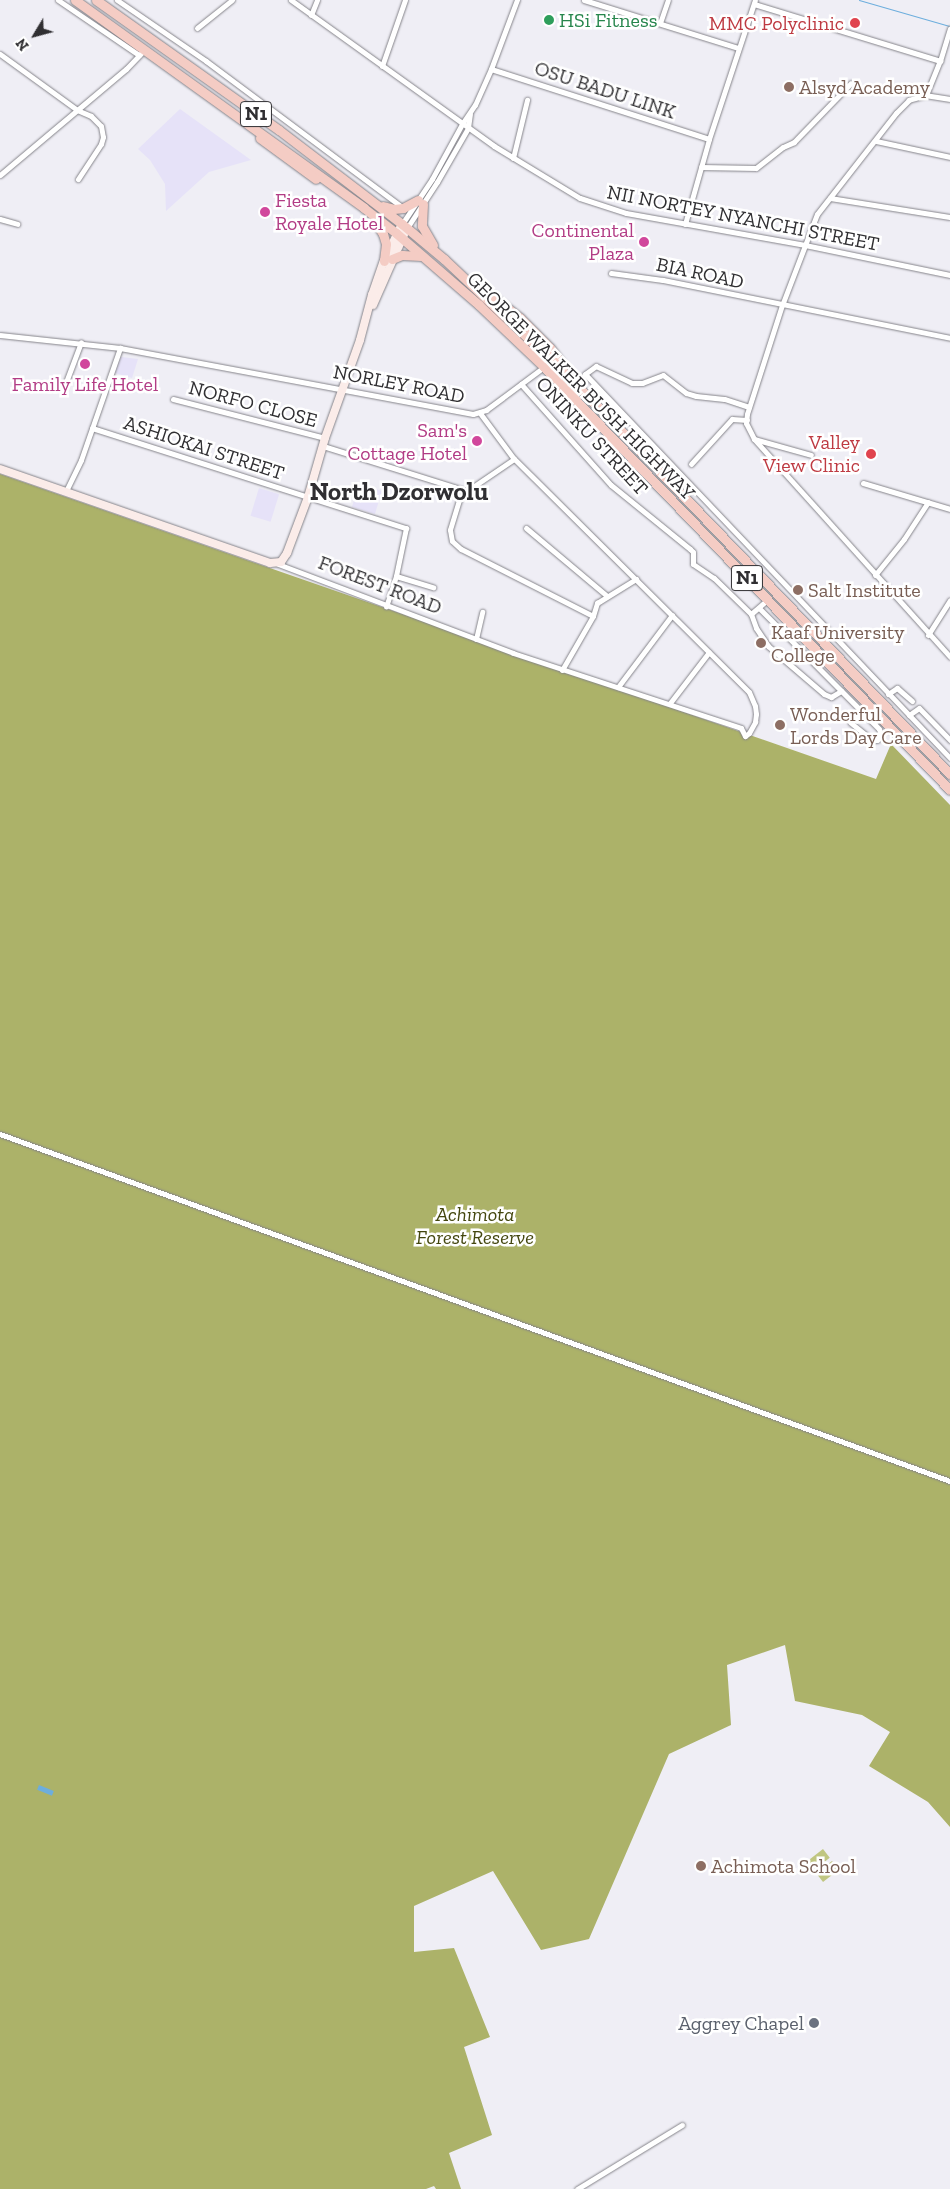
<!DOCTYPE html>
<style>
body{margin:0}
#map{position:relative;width:950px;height:2189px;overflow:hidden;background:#efeef5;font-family:"Zilla Slab",serif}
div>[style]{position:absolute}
.commercial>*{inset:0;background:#e6e2f8;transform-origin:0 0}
.green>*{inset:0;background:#c0c681;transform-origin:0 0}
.forest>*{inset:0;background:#acb269}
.water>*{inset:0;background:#6daedd;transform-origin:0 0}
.stream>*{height:1px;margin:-0.5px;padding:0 0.5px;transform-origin:0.5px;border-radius:0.5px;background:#6daedd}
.roads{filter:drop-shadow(0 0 1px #85848a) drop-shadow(0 0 1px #85848a)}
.minor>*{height:5px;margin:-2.5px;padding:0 2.5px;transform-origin:2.5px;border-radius:2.5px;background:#fff}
.secondary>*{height:8px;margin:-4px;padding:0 4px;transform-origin:4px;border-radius:4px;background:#fbece9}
.trunk>*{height:9px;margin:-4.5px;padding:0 4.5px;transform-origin:4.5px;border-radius:4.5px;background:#f4ccc4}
.dots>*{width:14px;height:14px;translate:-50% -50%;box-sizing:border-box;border:2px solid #fff;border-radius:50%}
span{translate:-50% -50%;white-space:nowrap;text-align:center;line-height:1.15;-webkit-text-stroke:5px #fff;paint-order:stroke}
.shield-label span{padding:1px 4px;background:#fff;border:1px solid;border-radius:4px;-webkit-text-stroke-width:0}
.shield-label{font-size:19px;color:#302f32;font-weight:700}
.leisure-label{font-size:20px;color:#27864d}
.left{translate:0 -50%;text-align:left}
.health-label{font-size:20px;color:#be3a42}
.right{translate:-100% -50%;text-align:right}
.education-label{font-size:20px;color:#785e54}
.street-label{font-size:20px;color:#302f32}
.hotel-label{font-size:20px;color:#b23c85}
.park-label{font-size:20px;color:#43460e;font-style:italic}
.worship-label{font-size:20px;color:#5b616d}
.district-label{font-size:25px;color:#302f32;font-weight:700}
.north{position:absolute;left:10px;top:10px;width:50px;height:50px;-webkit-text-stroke:4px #fff;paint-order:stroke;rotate:233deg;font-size:14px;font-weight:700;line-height:20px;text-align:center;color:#302f32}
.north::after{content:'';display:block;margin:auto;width:18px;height:22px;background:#302f32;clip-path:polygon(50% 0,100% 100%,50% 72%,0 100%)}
</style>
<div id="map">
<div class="commercial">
<div style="clip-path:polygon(180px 109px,251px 160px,209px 172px,166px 211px,165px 184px,150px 160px,138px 149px)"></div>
<div style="clip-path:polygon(121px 357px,138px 359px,132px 378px,115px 373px)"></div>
<div style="left:359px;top:484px;width:24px;height:24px;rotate:17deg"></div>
<div style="left:259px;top:488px;width:21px;height:29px;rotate:17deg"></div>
</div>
<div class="green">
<div style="left:823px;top:1849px;width:11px;height:20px;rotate:52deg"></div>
<div style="left:832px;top:1861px;width:11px;height:20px;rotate:52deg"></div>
</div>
<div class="forest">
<div style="clip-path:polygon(0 474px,876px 779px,891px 744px,950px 805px,950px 1827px,928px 1802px,869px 1766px,890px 1732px,862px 1715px,795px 1701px,785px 1645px,727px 1665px,731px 1725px,669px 1754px,589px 1939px,541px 1950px,493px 1871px,414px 1906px,414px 1952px,454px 1948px,490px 2037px,464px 2047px,492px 2135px,449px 2153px,461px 2189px,436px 2189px,434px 2186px,426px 2189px,0 2189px)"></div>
</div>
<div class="water">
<div style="left:39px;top:1785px;width:16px;height:5px;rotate:22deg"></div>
</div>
<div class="stream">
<div style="left:859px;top:0;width:94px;rotate:16.1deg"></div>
</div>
<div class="roads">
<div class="minor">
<div style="left:58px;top:0;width:98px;rotate:34.2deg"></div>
<div style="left:117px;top:0;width:108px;rotate:34.4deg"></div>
<div style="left:206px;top:61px;width:246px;rotate:36.7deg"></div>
<div style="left:291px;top:0;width:250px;rotate:35.7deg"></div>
<div style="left:494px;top:146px;width:100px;rotate:31.2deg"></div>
<div style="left:580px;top:198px;width:48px;rotate:18.1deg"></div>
<div style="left:626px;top:213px;width:182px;rotate:10.1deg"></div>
<div style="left:805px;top:245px;width:148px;rotate:11.7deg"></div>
<div style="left:584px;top:0;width:161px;rotate:17.3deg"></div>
<div style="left:754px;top:4px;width:195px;rotate:17deg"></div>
<div style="left:311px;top:15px;width:16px;rotate:-68deg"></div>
<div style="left:660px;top:23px;width:24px;rotate:-71deg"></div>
<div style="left:197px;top:28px;width:45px;rotate:-38.7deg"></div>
<div style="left:0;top:54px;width:95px;rotate:36deg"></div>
<div style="left:77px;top:110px;width:15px;rotate:23deg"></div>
<div style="left:91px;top:116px;width:14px;rotate:45deg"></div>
<div style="left:101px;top:126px;width:11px;rotate:80deg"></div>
<div style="left:103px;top:137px;width:7px;rotate:106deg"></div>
<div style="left:101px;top:144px;width:42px;rotate:123.3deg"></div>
<div style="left:382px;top:66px;width:70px;rotate:-70.8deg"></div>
<div style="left:491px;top:69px;width:229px;rotate:17.8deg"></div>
<div style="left:926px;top:95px;width:37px;rotate:-68deg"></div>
<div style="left:940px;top:61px;width:34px;rotate:-73deg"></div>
<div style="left:950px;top:99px;width:24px;rotate:-171deg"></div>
<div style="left:926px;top:95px;width:18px;rotate:164deg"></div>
<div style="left:909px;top:100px;width:18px;rotate:135deg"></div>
<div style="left:896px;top:113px;width:128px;rotate:128deg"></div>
<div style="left:817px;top:214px;width:97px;rotate:111deg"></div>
<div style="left:782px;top:305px;width:114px;rotate:107.8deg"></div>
<div style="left:747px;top:414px;width:9px;rotate:96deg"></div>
<div style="left:746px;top:423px;width:18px;rotate:63deg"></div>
<div style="left:754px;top:439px;width:293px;rotate:48deg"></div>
<div style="left:876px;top:141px;width:76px;rotate:12.2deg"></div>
<div style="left:513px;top:158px;width:60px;rotate:-76.4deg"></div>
<div style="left:701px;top:167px;width:55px;rotate:1deg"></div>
<div style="left:756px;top:168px;width:34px;rotate:-38deg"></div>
<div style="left:783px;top:147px;width:12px;rotate:-24deg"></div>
<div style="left:794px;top:142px;width:82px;rotate:-46deg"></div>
<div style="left:0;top:175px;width:165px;rotate:-40.1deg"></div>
<div style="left:126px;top:69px;width:28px;rotate:-46deg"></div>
<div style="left:830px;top:198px;width:121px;rotate:9deg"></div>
<div style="left:0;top:219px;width:18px;rotate:16deg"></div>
<div style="left:402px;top:224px;width:54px;rotate:-56.3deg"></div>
<div style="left:432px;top:179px;width:63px;rotate:-61.4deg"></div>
<div style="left:462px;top:124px;width:23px;rotate:-56deg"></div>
<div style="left:475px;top:105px;width:39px;rotate:-66deg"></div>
<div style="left:491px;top:69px;width:74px;rotate:-69.4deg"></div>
<div style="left:685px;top:224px;width:88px;rotate:-74.2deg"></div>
<div style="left:709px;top:139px;width:146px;rotate:-71.7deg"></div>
<div style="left:407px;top:228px;width:55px;rotate:-56.9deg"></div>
<div style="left:437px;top:182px;width:62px;rotate:-60.1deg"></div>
<div style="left:468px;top:128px;width:14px;rotate:-82deg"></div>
<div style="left:611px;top:273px;width:52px;rotate:7.7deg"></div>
<div style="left:663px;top:280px;width:293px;rotate:11.4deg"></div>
<div style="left:0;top:335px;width:121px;rotate:6.2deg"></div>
<div style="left:120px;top:348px;width:359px;rotate:10.6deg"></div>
<div style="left:473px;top:414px;width:14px;rotate:-17deg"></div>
<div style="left:486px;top:410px;width:72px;rotate:-36.6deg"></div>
<div style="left:521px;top:384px;width:135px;rotate:48.3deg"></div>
<div style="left:611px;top:485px;width:102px;rotate:39deg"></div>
<div style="left:690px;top:549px;width:4px;rotate:45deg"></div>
<div style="left:693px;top:552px;width:12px;rotate:90deg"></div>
<div style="left:693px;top:564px;width:25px;rotate:34deg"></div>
<div style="left:714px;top:578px;width:52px;rotate:44.2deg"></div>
<div style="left:751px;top:614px;width:15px;rotate:70deg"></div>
<div style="left:756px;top:628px;width:22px;rotate:56deg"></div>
<div style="left:768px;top:646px;width:74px;rotate:40.6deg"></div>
<div style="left:824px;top:694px;width:8px;rotate:23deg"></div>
<div style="left:831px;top:697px;width:12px;rotate:-31deg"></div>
<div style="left:63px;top:390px;width:51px;rotate:-69.4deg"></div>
<div style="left:173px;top:399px;width:157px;rotate:14.4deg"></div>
<div style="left:749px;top:407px;width:26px;rotate:-162deg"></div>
<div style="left:724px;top:399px;width:28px;rotate:-174deg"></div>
<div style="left:696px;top:396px;width:10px;rotate:-163deg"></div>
<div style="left:686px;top:393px;width:29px;rotate:-142deg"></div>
<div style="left:663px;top:375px;width:22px;rotate:159deg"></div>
<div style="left:642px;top:383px;width:10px;rotate:180deg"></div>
<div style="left:632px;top:383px;width:40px;rotate:-155deg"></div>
<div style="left:596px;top:366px;width:14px;rotate:144deg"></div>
<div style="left:585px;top:374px;width:530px;rotate:46.45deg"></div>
<div style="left:92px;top:428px;width:330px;rotate:17.7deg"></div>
<div style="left:406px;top:528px;width:49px;rotate:101.8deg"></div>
<div style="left:396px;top:576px;width:32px;rotate:108deg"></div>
<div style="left:754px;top:439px;width:59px;rotate:15.7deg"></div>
<div style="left:323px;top:446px;width:151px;rotate:17.4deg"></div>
<div style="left:514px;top:459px;width:57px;rotate:145.8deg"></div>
<div style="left:467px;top:491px;width:12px;rotate:132deg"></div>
<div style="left:459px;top:500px;width:31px;rotate:107deg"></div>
<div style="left:450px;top:530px;width:11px;rotate:80deg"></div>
<div style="left:452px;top:541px;width:12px;rotate:42deg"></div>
<div style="left:461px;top:549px;width:148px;rotate:26.9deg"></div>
<div style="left:691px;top:464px;width:61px;rotate:-47.7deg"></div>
<div style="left:732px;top:419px;width:15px;rotate:4deg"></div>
<div style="left:863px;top:483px;width:91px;rotate:16.6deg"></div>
<div style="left:66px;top:491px;width:34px;rotate:-64deg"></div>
<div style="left:81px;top:460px;width:119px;rotate:-70.8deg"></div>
<div style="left:526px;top:528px;width:106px;rotate:40deg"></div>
<div style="left:278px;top:564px;width:251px;rotate:20.7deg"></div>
<div style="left:513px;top:653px;width:240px;rotate:18.2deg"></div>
<div style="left:741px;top:728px;width:9px;rotate:63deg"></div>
<div style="left:745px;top:736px;width:5px;rotate:-37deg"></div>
<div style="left:749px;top:733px;width:13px;rotate:-61deg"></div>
<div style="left:755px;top:722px;width:8px;rotate:-83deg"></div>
<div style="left:756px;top:714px;width:8px;rotate:-97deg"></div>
<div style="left:755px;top:706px;width:15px;rotate:-113deg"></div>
<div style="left:749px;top:692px;width:331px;rotate:-135.2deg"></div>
<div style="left:514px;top:459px;width:57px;rotate:-126.5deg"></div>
<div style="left:875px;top:575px;width:46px;rotate:-51.1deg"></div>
<div style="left:904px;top:539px;width:44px;rotate:-57deg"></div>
<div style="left:396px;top:576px;width:39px;rotate:17deg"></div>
<div style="left:759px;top:608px;width:170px;rotate:45.2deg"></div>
<div style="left:879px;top:729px;width:5px;rotate:68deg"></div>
<div style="left:881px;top:734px;width:7px;rotate:124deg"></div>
<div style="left:877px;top:740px;width:5px;rotate:180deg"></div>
<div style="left:872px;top:740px;width:28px;rotate:-141deg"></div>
<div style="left:751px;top:614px;width:23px;rotate:-41deg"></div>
<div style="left:928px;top:635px;width:41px;rotate:-57.8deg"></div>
<div style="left:476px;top:639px;width:28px;rotate:-77deg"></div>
<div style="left:562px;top:670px;width:62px;rotate:-60.1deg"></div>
<div style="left:593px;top:616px;width:14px;rotate:-73deg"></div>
<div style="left:597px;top:603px;width:46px;rotate:-31.6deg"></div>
<div style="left:618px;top:687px;width:90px;rotate:-53.1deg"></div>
<div style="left:888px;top:694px;width:11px;rotate:-34deg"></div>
<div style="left:897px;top:688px;width:20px;rotate:41deg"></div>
<div style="left:670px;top:703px;width:64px;rotate:-52.6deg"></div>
<div style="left:909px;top:715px;width:12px;rotate:-35deg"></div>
<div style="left:919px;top:708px;width:45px;rotate:45.9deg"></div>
<div style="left:0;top:1134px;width:1011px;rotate:20.07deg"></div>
<div style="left:577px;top:2189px;width:123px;rotate:-31.4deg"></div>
</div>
<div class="secondary">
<div style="left:373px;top:305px;width:84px;rotate:-66.2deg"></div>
<div style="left:0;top:469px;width:286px;rotate:19.2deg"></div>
<div style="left:270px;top:563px;width:11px;rotate:-5deg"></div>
<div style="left:281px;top:562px;width:11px;rotate:-56deg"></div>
<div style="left:287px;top:553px;width:60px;rotate:-69.4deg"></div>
<div style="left:308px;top:497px;width:61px;rotate:-73.9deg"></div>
<div style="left:325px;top:438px;width:104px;rotate:-70.3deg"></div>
<div style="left:360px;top:340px;width:47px;rotate:-75.1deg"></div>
<div style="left:372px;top:295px;width:36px;rotate:-71deg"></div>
<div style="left:384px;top:261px;width:41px;rotate:-64.1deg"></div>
</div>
<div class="trunk">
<div style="left:75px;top:0;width:356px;rotate:35.7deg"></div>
<div style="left:364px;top:208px;width:41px;rotate:38deg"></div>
<div style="left:396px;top:233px;width:110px;rotate:40.9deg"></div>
<div style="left:479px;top:305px;width:90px;rotate:43.6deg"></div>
<div style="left:544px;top:367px;width:586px;rotate:46.17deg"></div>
<div style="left:96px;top:0;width:224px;rotate:35.4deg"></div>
<div style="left:279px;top:130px;width:155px;rotate:37.4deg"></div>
<div style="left:402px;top:224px;width:55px;rotate:39.8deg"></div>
<div style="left:444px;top:259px;width:178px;rotate:43.4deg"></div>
<div style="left:573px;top:381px;width:545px;rotate:46.19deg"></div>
<div style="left:260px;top:138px;width:69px;rotate:36.2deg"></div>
<div style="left:423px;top:204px;width:22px;rotate:93deg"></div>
<div style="left:422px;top:226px;width:22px;rotate:60deg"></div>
<div style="left:383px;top:206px;width:11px;rotate:15deg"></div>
<div style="left:394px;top:209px;width:9px;rotate:-6deg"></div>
<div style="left:403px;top:208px;width:17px;rotate:-28deg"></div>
<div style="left:374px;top:220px;width:17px;rotate:57deg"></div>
<div style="left:383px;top:234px;width:10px;rotate:73deg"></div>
<div style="left:386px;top:244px;width:17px;rotate:97deg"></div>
<div style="left:392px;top:259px;width:11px;rotate:-22deg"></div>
<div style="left:402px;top:255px;width:19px;rotate:3deg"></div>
<div style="left:477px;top:284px;width:55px;rotate:38.3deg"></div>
<div style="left:520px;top:318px;width:42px;rotate:45deg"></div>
<div style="left:550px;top:348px;width:20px;rotate:53deg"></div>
</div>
</div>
<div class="dots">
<div style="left:549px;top:20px;background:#2e9e5b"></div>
<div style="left:855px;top:23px;background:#e0444e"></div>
<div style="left:789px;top:87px;background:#8d6e63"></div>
<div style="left:265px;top:212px;background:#d1479c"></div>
<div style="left:644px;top:242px;background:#d1479c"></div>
<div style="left:85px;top:364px;background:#d1479c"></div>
<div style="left:477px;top:441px;background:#d1479c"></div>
<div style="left:871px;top:454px;background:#e0444e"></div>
<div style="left:798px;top:590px;background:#8d6e63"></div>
<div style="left:761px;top:643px;background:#8d6e63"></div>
<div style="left:780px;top:725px;background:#8d6e63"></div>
<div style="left:701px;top:1866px;background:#8d6e63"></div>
<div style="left:814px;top:2023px;background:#6b7280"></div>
</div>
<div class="shield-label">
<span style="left:256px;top:114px">N1</span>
<span style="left:747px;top:578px">N1</span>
</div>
<div class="leisure-label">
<span class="left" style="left:559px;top:20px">HSi Fitness</span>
</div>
<div class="health-label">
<span class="right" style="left:844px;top:23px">MMC Polyclinic</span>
<span class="right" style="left:860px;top:454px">Valley<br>View Clinic</span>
</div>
<div class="education-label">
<span class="left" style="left:799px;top:87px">Alsyd Academy</span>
<span class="left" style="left:808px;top:590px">Salt Institute</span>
<span class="left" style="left:771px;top:644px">Kaaf University<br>College</span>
<span class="left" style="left:790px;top:726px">Wonderful<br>Lords Day Care</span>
<span class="left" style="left:711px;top:1866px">Achimota School</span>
</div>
<div class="street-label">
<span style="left:605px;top:90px;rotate:18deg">OSU BADU LINK</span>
<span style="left:743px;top:218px;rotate:11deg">NII NORTEY NYANCHI STREET</span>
<span style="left:700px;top:273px;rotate:12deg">BIA ROAD</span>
<span style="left:399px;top:384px;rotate:11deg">NORLEY ROAD</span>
<span style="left:581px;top:386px;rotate:45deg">GEORGE WALKER BUSH HIGHWAY</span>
<span style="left:253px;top:404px;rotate:15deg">NORFO CLOSE</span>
<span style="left:592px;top:436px;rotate:47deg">ONINKU STREET</span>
<span style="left:204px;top:448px;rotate:18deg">ASHIOKAI STREET</span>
<span style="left:380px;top:585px;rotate:21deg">FOREST ROAD</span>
</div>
<div class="hotel-label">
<span class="left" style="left:275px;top:212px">Fiesta<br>Royale Hotel</span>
<span class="right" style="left:634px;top:242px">Continental<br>Plaza</span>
<span style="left:85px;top:384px">Family Life Hotel</span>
<span class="right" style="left:467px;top:442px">Sam's<br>Cottage Hotel</span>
</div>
<div class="park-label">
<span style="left:475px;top:1226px">Achimota<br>Forest Reserve</span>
</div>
<div class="worship-label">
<span class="right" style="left:804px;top:2023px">Aggrey Chapel</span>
</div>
<div class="district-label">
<span style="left:399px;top:491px">North Dzorwolu</span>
</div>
<div class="north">N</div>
</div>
